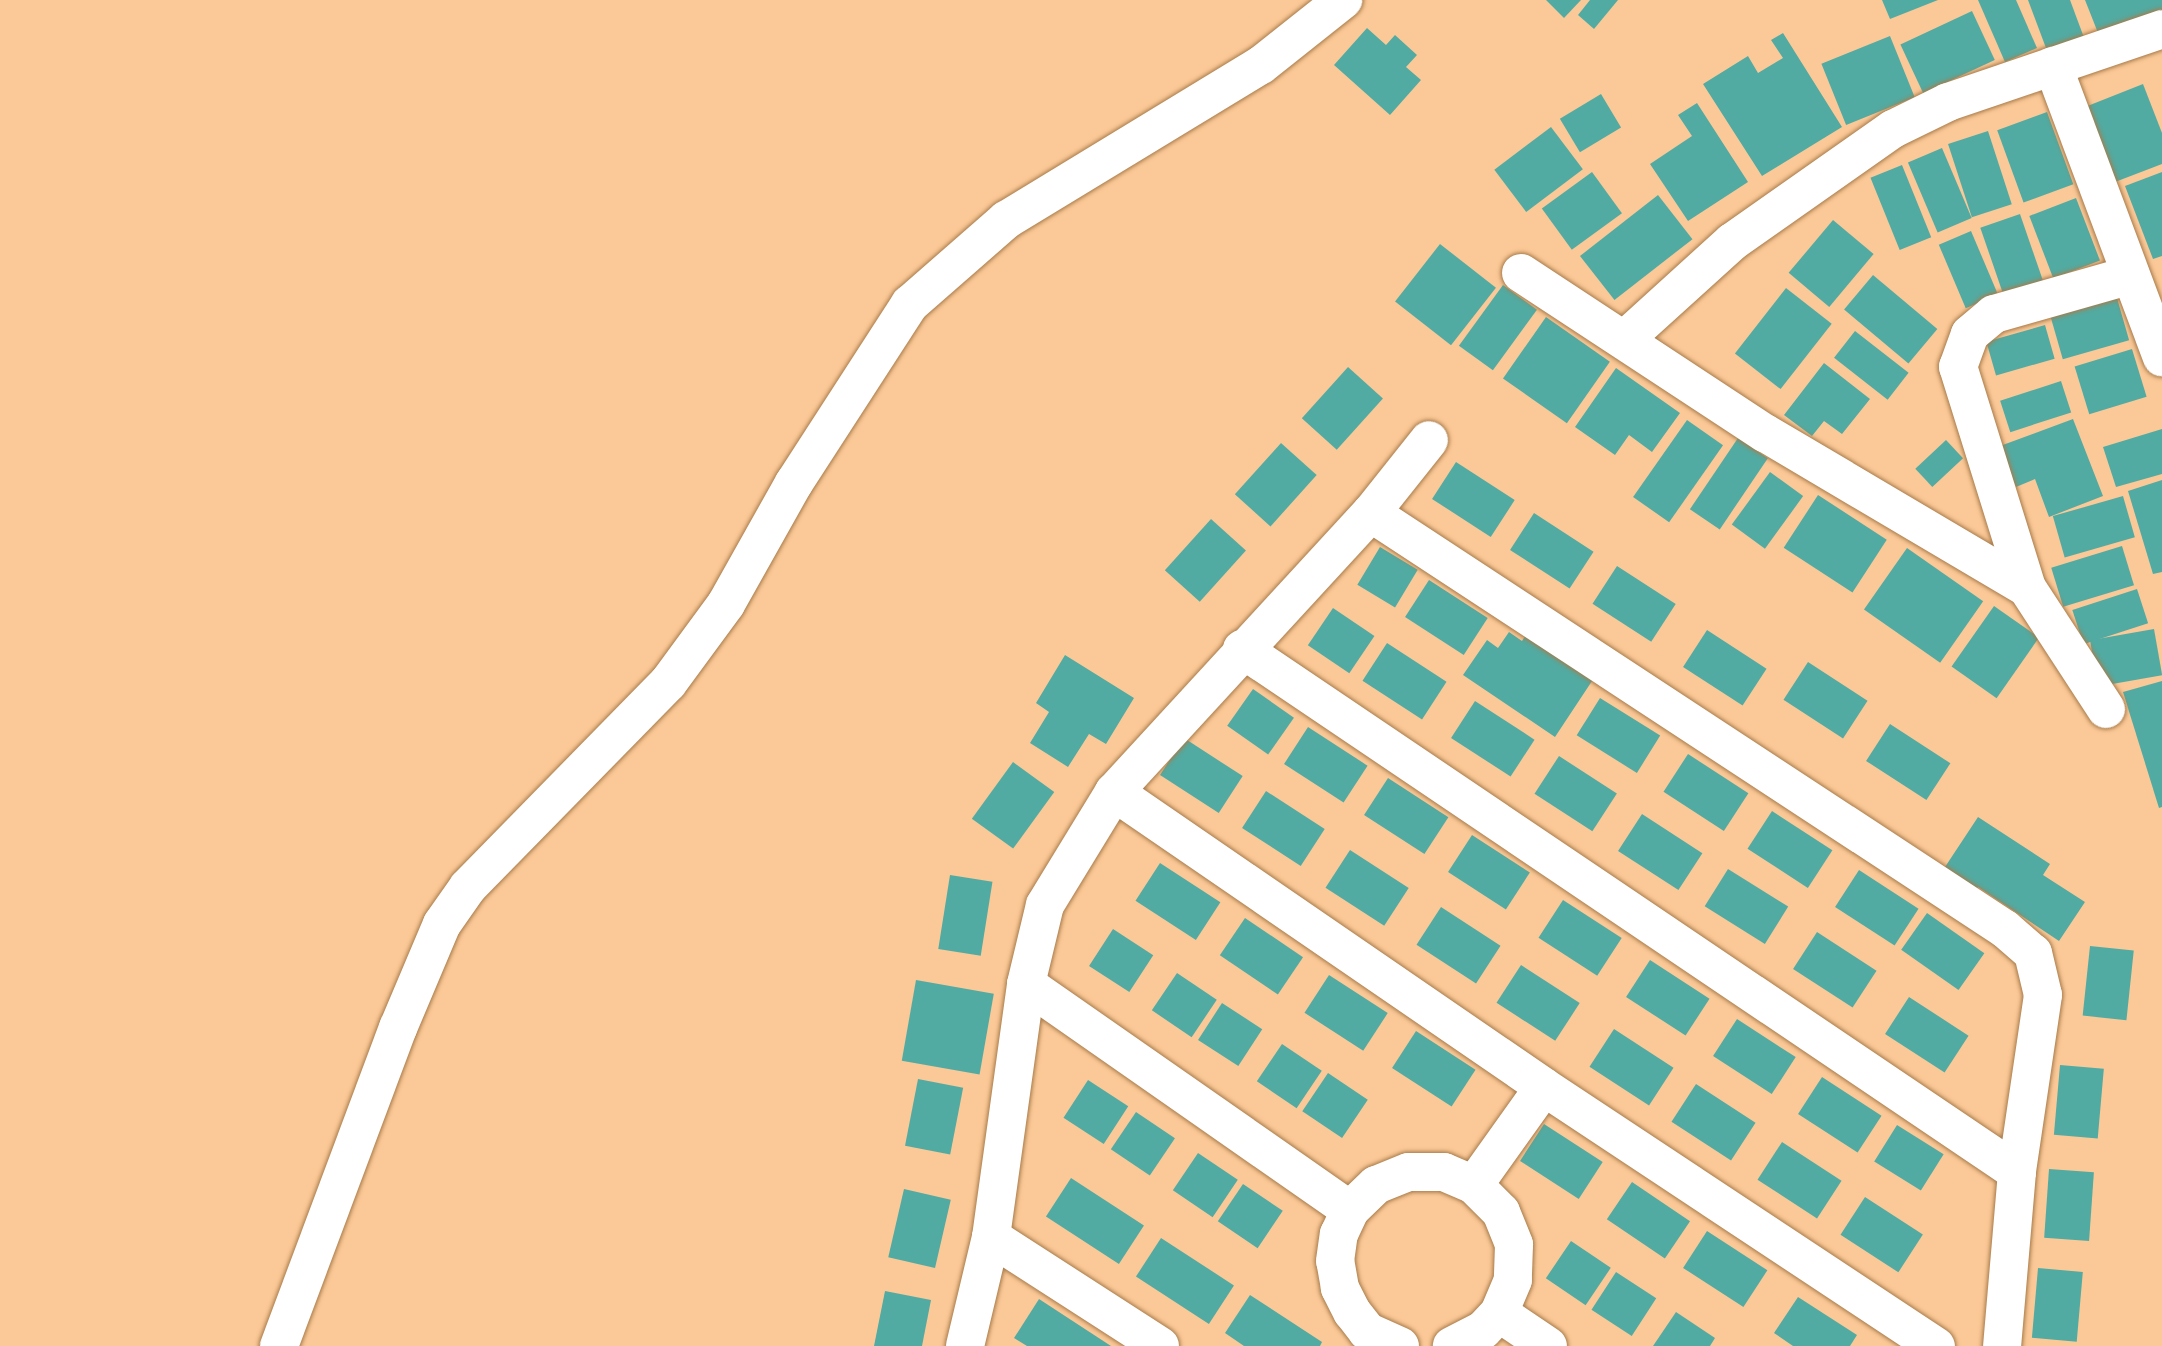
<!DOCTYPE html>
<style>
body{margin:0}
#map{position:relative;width:2162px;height:1346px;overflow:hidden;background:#fbc997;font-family:"Work Sans",sans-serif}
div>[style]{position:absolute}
.building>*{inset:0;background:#52aba2;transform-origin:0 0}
.roads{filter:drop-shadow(0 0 2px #a87b4a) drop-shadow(0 0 2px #a87b4a)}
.street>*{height:38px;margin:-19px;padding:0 19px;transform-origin:19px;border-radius:19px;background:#fff}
span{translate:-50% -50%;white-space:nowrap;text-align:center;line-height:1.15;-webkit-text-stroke:7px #fbc997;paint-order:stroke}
</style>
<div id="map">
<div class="building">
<div style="clip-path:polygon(1546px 0,1581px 0,1564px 18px)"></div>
<div style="clip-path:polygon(1590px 0,1618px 0,1594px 29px,1578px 15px)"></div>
<div style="clip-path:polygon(1882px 0,1938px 0,1890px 19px)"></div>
<div style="clip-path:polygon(1978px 0,2016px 0,2037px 48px,2005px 62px)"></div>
<div style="clip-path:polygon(2028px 0,2070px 0,2089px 51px,2052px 64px)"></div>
<div style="clip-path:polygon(2085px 0,2162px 0,2162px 18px,2102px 43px)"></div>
<div style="left:1972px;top:11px;width:54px;height:79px;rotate:65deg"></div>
<div style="clip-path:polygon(1367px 28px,1386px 45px,1395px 35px,1417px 55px,1406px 67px,1421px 80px,1390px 115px,1334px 65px)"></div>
<div style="clip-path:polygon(1783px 33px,1842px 127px,1762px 176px,1703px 84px,1748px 56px,1758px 73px,1783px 58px,1771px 40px)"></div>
<div style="left:1890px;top:36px;width:66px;height:74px;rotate:68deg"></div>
<div style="clip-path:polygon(2143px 84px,2162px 133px,2162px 164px,2115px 182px,2085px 107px)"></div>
<div style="left:1601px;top:94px;width:39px;height:48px;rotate:59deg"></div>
<div style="clip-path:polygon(1697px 103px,1748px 182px,1688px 221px,1650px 164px,1692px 136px,1678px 115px)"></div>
<div style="left:2047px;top:112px;width:77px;height:53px;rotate:70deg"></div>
<div style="left:1551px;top:127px;width:53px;height:71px;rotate:53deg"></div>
<div style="left:1988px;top:131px;width:77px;height:42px;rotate:72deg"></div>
<div style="left:1942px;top:148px;width:76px;height:37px;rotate:67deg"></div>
<div style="left:1902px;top:165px;width:78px;height:34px;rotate:68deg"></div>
<div style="left:1592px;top:172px;width:51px;height:62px;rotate:54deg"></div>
<div style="clip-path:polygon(2162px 172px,2162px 256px,2153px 259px,2125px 186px)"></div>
<div style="left:1658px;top:195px;width:56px;height:99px;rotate:52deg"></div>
<div style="left:2076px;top:198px;width:67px;height:50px;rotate:69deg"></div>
<div style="left:2020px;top:214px;width:76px;height:42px;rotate:71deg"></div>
<div style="left:1833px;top:220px;width:53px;height:69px;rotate:40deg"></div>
<div style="left:1971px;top:231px;width:69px;height:35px;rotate:67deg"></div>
<div style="left:1440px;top:244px;width:71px;height:73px;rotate:38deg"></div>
<div style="left:1873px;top:275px;width:84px;height:45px;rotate:40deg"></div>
<div style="left:1503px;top:285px;width:42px;height:75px;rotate:36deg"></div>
<div style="left:1786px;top:288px;width:58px;height:83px;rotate:38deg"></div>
<div style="left:2117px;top:298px;width:44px;height:69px;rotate:74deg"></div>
<div style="left:1546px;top:317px;width:78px;height:75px;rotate:35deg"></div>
<div style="left:2045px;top:325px;width:35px;height:61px;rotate:74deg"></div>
<div style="left:1855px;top:331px;width:68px;height:34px;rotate:38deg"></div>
<div style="left:2132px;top:349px;width:50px;height:60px;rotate:73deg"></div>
<div style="clip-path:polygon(1824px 363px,1870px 399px,1842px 434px,1824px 421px,1812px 436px,1784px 415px)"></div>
<div style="left:1348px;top:367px;width:47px;height:69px;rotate:42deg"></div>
<div style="clip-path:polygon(1616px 368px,1680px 413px,1652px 452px,1629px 435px,1615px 455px,1575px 427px)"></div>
<div style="left:2061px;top:381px;width:33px;height:64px;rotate:72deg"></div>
<div style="clip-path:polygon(2073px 419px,2103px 496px,2049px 517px,2035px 479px,2016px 487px,2000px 446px)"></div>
<div style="left:1687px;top:420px;width:44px;height:94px;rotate:35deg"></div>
<div style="clip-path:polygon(2162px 429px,2162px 474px,2116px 487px,2103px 447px)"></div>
<div style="left:1738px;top:438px;width:36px;height:86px;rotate:34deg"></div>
<div style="left:1946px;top:440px;width:25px;height:42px;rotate:47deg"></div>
<div style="left:1281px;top:443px;width:48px;height:69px;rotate:42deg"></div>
<div style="left:1456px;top:462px;width:70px;height:44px;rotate:33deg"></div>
<div style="left:1770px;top:472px;width:41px;height:65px;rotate:36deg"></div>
<div style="clip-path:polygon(2162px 480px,2162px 572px,2153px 574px,2128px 491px)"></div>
<div style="left:1818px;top:495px;width:82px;height:63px;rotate:33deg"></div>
<div style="left:2123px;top:496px;width:43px;height:73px;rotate:74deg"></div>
<div style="left:1534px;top:513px;width:71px;height:44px;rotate:33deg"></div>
<div style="left:1211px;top:519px;width:47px;height:69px;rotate:42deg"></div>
<div style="left:2122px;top:546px;width:41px;height:74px;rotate:73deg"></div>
<div style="left:1380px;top:547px;width:44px;height:44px;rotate:31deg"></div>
<div style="left:1907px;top:548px;width:93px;height:75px;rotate:35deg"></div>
<div style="left:1617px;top:566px;width:70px;height:45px;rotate:33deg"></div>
<div style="left:1429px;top:580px;width:70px;height:44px;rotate:33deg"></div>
<div style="left:2137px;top:589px;width:36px;height:68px;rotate:72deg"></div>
<div style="left:1994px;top:606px;width:55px;height:74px;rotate:35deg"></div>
<div style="left:1333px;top:608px;width:50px;height:45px;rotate:34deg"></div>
<div style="left:2154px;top:629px;width:47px;height:65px;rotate:80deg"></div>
<div style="clip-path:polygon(1529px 630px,1596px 675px,1555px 737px,1463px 675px,1487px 640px,1498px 648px,1509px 632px,1522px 641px)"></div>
<div style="left:1707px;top:630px;width:71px;height:44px;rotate:33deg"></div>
<div style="left:1387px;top:643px;width:71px;height:45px;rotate:33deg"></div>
<div style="clip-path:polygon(1065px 655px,1134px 698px,1106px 744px,1089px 734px,1068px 767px,1030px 743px,1049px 712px,1036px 703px)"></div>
<div style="left:1808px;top:662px;width:71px;height:45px;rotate:33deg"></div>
<div style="clip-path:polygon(2162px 681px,2162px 807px,2159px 808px,2123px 692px)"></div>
<div style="left:1253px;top:689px;width:50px;height:45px;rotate:35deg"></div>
<div style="left:1600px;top:698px;width:71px;height:44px;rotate:32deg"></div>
<div style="left:1475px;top:701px;width:71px;height:44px;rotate:33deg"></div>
<div style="left:1890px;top:724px;width:72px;height:44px;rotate:33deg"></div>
<div style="left:1308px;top:727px;width:71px;height:44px;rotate:33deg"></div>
<div style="left:1184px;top:738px;width:70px;height:44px;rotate:33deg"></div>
<div style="left:1688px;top:754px;width:72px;height:45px;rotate:33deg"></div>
<div style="left:1559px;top:756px;width:69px;height:45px;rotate:33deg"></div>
<div style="left:1013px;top:762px;width:51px;height:70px;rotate:36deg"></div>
<div style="left:1388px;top:778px;width:72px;height:44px;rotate:33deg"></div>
<div style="left:1266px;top:791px;width:70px;height:44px;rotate:33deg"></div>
<div style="left:1772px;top:811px;width:72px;height:45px;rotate:33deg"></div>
<div style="left:1642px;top:814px;width:72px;height:44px;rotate:33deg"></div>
<div style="clip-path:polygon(1978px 817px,2050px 864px,2043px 875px,2085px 902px,2059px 941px,1978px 887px,1968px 902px,1945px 867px)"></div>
<div style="left:1472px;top:835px;width:69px;height:44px;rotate:33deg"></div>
<div style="left:1350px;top:850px;width:70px;height:45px;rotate:33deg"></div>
<div style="left:1160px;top:863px;width:72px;height:45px;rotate:33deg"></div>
<div style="left:1728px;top:869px;width:71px;height:44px;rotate:32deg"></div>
<div style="left:1859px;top:870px;width:71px;height:44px;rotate:33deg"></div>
<div style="left:950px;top:875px;width:43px;height:75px;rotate:9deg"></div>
<div style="left:1563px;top:900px;width:70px;height:45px;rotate:33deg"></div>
<div style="left:1441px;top:907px;width:71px;height:45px;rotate:33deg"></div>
<div style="left:1927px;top:913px;width:70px;height:45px;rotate:35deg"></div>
<div style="left:1245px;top:918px;width:70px;height:45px;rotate:34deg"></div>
<div style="left:1113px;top:929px;width:48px;height:44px;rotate:33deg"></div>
<div style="left:1817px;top:932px;width:71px;height:44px;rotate:33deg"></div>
<div style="left:2090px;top:946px;width:44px;height:70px;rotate:6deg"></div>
<div style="left:1650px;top:960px;width:71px;height:44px;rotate:33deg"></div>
<div style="left:1521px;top:965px;width:70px;height:45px;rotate:33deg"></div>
<div style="left:1177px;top:973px;width:48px;height:45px;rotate:34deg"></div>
<div style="left:1329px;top:975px;width:70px;height:45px;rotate:33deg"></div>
<div style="left:916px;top:980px;width:79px;height:82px;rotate:10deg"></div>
<div style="left:1909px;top:997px;width:71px;height:44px;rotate:33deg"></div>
<div style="left:1222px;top:1003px;width:48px;height:44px;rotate:33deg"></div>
<div style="left:1737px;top:1019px;width:70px;height:44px;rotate:33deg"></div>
<div style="left:1614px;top:1029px;width:71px;height:45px;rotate:33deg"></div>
<div style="left:1416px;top:1031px;width:71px;height:44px;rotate:33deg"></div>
<div style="left:1282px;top:1044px;width:48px;height:45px;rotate:34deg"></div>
<div style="left:2060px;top:1065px;width:44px;height:70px;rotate:5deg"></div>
<div style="left:1328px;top:1073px;width:48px;height:46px;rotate:34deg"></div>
<div style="left:1822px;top:1077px;width:71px;height:44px;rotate:33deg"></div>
<div style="left:918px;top:1079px;width:46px;height:68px;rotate:11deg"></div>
<div style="left:1088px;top:1080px;width:48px;height:45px;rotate:33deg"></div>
<div style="left:1696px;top:1084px;width:71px;height:45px;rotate:33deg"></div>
<div style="left:1136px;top:1112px;width:47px;height:45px;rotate:34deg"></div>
<div style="left:1544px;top:1124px;width:70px;height:44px;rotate:33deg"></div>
<div style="left:1897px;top:1125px;width:55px;height:43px;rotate:32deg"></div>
<div style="left:1782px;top:1142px;width:71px;height:45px;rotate:33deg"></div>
<div style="left:1198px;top:1153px;width:48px;height:45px;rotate:34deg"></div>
<div style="left:2049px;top:1169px;width:45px;height:69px;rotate:4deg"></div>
<div style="left:1071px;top:1178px;width:87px;height:46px;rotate:33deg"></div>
<div style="left:1632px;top:1182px;width:70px;height:45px;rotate:34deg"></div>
<div style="left:1243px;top:1184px;width:48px;height:45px;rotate:34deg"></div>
<div style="left:904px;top:1189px;width:48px;height:70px;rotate:13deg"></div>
<div style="left:1865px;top:1197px;width:69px;height:45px;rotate:33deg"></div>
<div style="left:1707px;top:1231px;width:72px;height:44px;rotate:33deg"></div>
<div style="left:1161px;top:1238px;width:87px;height:46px;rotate:33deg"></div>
<div style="left:1571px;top:1241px;width:48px;height:45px;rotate:34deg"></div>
<div style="left:2038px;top:1268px;width:45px;height:70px;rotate:5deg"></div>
<div style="left:1616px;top:1272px;width:48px;height:45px;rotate:33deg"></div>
<div style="clip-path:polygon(885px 1291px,931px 1300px,922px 1346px,874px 1346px)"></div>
<div style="clip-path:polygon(1250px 1295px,1322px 1342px,1320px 1346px,1244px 1346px,1225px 1333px)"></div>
<div style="clip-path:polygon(1798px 1297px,1857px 1335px,1850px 1346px,1793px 1346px,1774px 1333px)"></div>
<div style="clip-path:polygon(1039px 1299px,1111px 1346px,1027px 1346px,1014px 1338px)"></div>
<div style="clip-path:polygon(1676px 1312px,1715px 1338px,1710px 1346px,1653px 1346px)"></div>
</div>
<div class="roads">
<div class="street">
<div style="left:2053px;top:66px;width:311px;rotate:69.5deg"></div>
<div style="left:1521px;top:273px;width:292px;rotate:33.3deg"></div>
<div style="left:1765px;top:433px;width:304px;rotate:30.6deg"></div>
<div style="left:1624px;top:340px;width:146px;rotate:-42.2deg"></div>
<div style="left:1732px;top:242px;width:197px;rotate:-35.1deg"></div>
<div style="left:1893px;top:129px;width:61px;rotate:-26.1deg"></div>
<div style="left:1948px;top:102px;width:226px;rotate:-18.8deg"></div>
<div style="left:1371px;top:513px;width:758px;rotate:33.27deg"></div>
<div style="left:2005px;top:929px;width:37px;rotate:41deg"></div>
<div style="left:2033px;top:953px;width:43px;rotate:76.6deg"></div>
<div style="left:2043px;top:995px;width:179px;rotate:98.4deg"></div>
<div style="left:2017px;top:1172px;width:175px;rotate:94.9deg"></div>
<div style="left:1242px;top:649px;width:935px;rotate:34.01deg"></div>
<div style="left:2106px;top:709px;width:145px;rotate:-123.1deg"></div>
<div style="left:2027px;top:588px;width:232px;rotate:-107.3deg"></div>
<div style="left:1958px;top:367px;width:35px;rotate:-70deg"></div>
<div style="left:1970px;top:334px;width:31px;rotate:-40deg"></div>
<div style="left:1994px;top:314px;width:142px;rotate:-15.9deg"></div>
<div style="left:1114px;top:792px;width:521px;rotate:34.45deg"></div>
<div style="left:1544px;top:1087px;width:470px;rotate:33.5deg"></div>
<div style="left:1026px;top:984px;width:395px;rotate:34.9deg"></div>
<div style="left:1474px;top:1185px;width:120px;rotate:-54.5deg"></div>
<div style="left:991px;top:1237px;width:201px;rotate:32.8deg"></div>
<div style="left:1499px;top:1313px;width:59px;rotate:34deg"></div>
<div style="left:279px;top:1346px;width:340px;rotate:-69.5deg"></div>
<div style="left:398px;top:1028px;width:113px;rotate:-67.1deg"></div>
<div style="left:442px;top:924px;width:45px;rotate:-54.9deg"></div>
<div style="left:468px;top:887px;width:286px;rotate:-45.6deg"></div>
<div style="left:668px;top:683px;width:98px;rotate:-53.7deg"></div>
<div style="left:726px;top:604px;width:139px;rotate:-60.7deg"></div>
<div style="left:794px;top:483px;width:213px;rotate:-57.1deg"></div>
<div style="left:910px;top:304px;width:128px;rotate:-41.2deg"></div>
<div style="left:1006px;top:220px;width:298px;rotate:-31.3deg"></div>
<div style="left:1261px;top:65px;width:105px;rotate:-38.4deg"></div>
<div style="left:965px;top:1346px;width:112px;rotate:-76.6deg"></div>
<div style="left:991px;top:1237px;width:255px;rotate:-82.1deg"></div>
<div style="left:1026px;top:984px;width:81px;rotate:-76.5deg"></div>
<div style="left:1045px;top:905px;width:132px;rotate:-58.6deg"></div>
<div style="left:1114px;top:792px;width:379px;rotate:-47.4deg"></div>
<div style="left:1371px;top:513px;width:93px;rotate:-51.5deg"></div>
<div style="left:1400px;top:1346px;width:36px;rotate:-156deg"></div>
<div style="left:1367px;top:1331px;width:24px;rotate:-128deg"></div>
<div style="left:1352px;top:1312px;width:27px;rotate:-117deg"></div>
<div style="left:1340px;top:1288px;width:27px;rotate:-100deg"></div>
<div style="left:1335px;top:1261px;width:27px;rotate:-82deg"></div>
<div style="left:1339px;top:1234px;width:26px;rotate:-65deg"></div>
<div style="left:1350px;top:1210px;width:36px;rotate:-44deg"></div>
<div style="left:1376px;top:1185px;width:35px;rotate:-22deg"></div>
<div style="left:1409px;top:1172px;width:35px"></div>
<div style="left:1444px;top:1172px;width:33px;rotate:23deg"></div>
<div style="left:1474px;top:1185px;width:38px;rotate:45deg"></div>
<div style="left:1501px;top:1212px;width:35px;rotate:68deg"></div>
<div style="left:1514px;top:1245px;width:35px;rotate:92deg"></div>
<div style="left:1513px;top:1280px;width:36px;rotate:113deg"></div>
<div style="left:1499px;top:1313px;width:23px;rotate:133deg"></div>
<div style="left:1483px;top:1330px;width:35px;rotate:153deg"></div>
</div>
</div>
</div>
